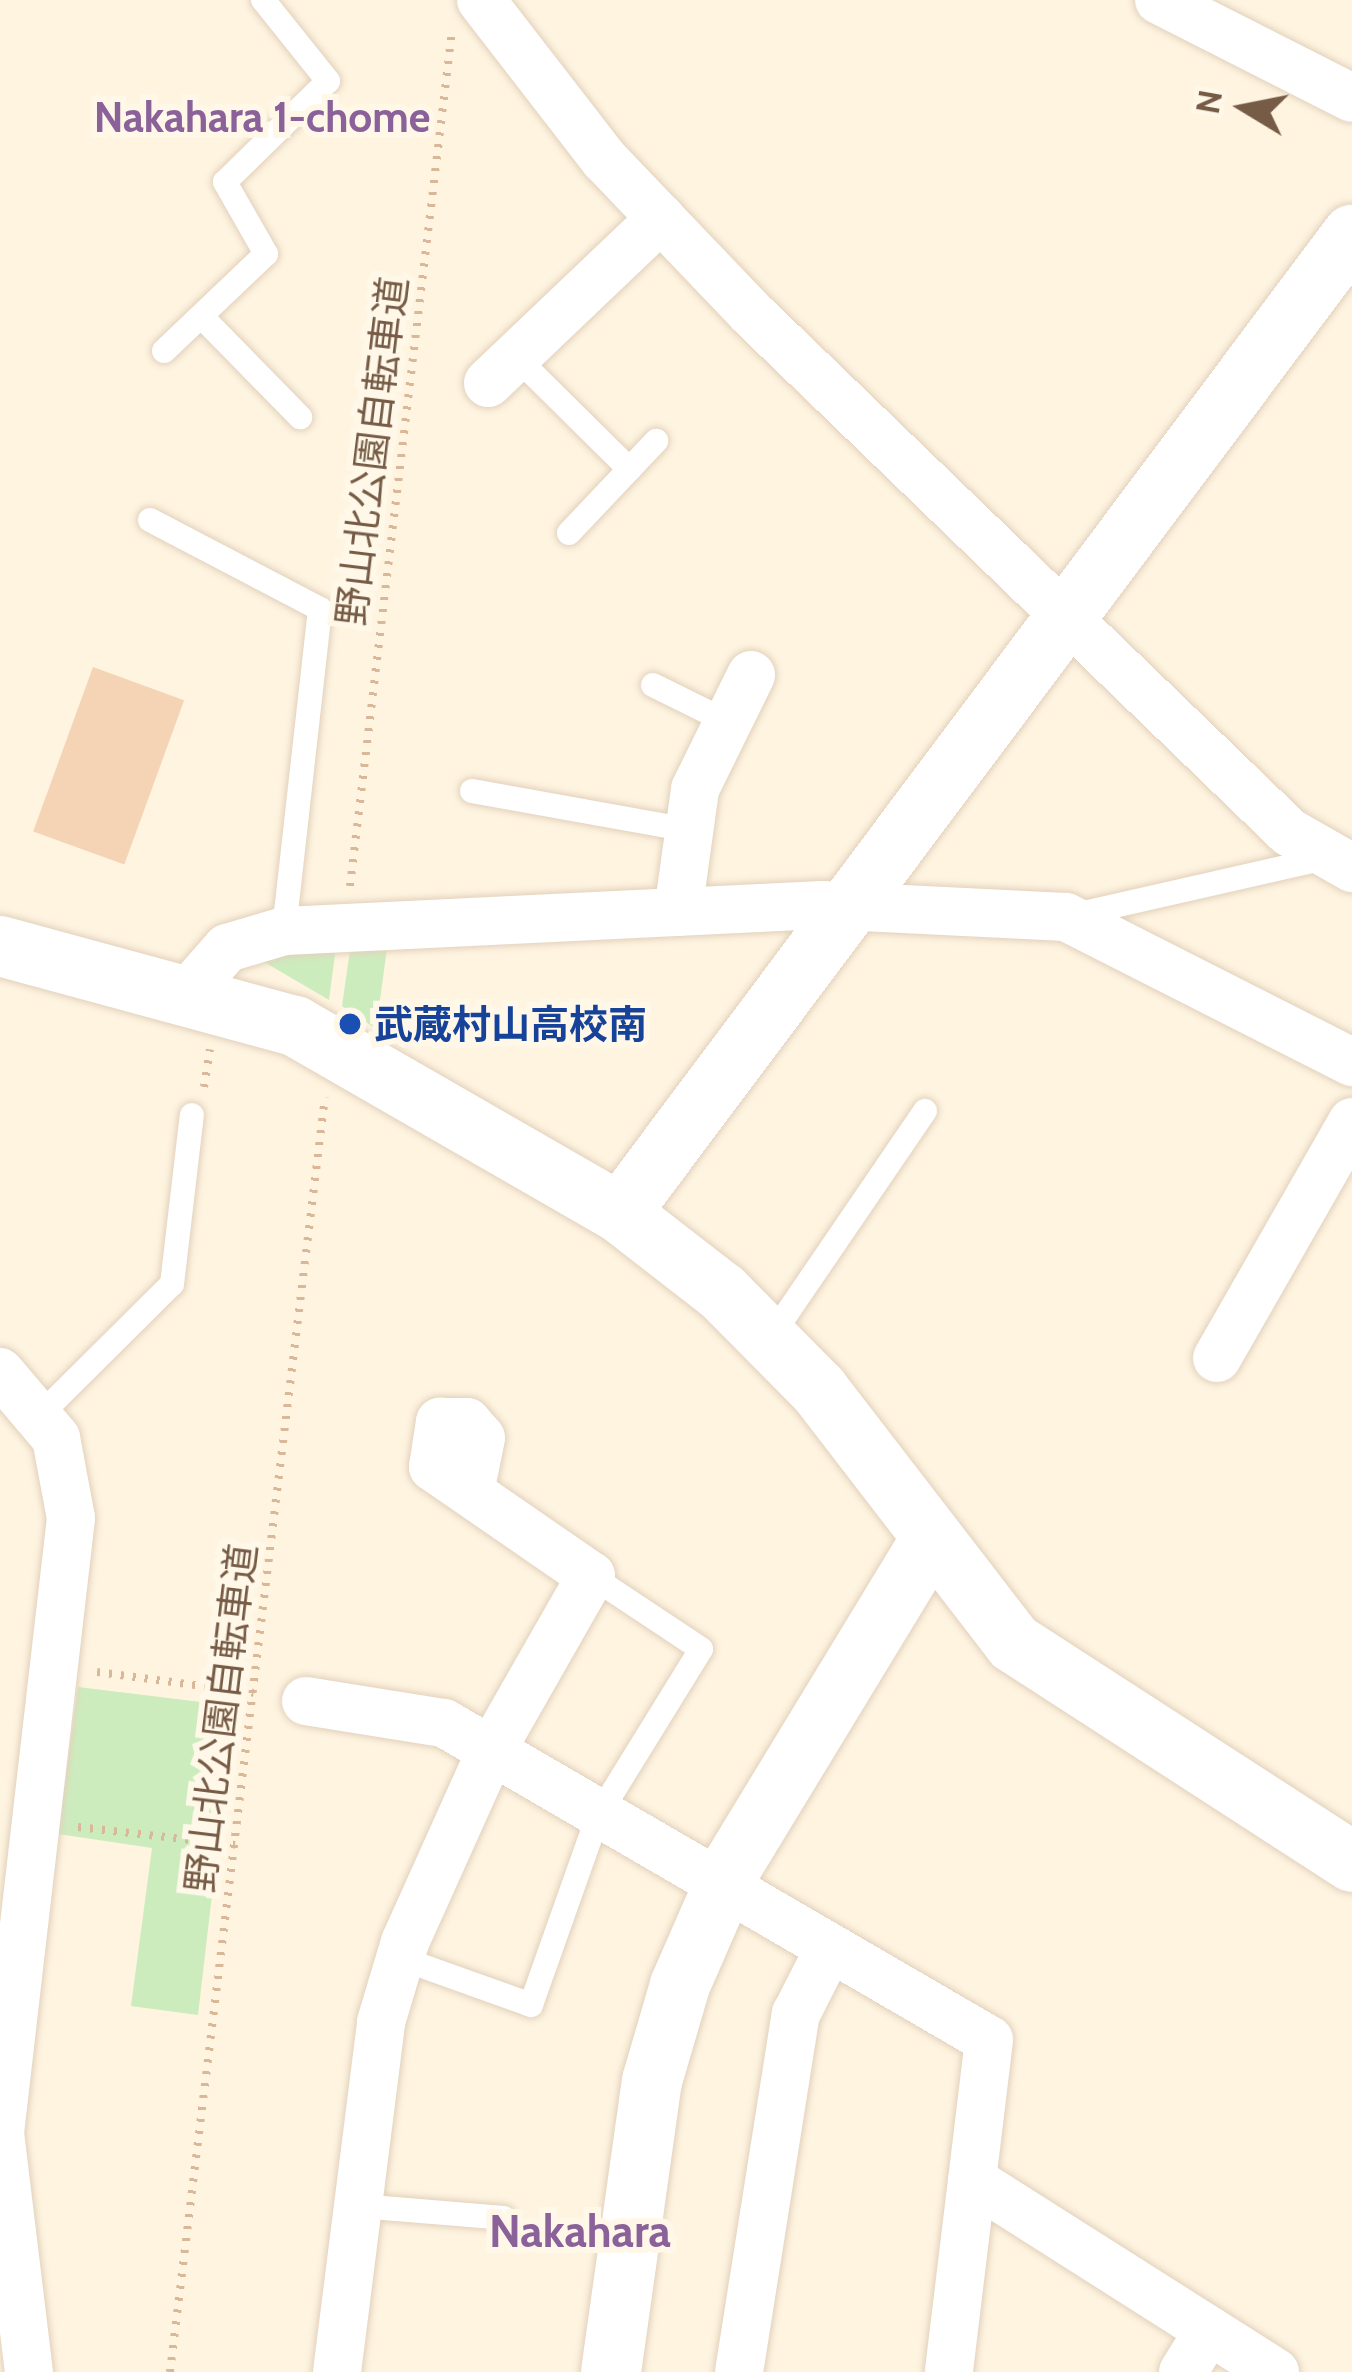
<!DOCTYPE html>
<meta charset="utf-8">
<style>
body{margin:0}
#map{position:relative;width:1352px;height:2372px;overflow:hidden;background:#fef4e0;font-family:Cabin,"Noto Sans JP",sans-serif}
div>[style]{position:absolute}
.green>*{inset:0;background:#cdecbe}
.building>*{inset:0;background:#f5d4b6;transform-origin:0 0}
.path>*{height:8px;margin-top:-4px;transform-origin:0;background:repeating-linear-gradient(90deg,#d9b799 0 3px,transparent 0 12px)}
.roads{filter:drop-shadow(0 0 3px #e2d1bc) drop-shadow(0 0 3px #e2d1bc)}
.service>*{height:24px;margin:-12px;padding:0 12px;transform-origin:12px;border-radius:12px;background:#fff}
.minor>*{height:48px;margin:-24px;padding:0 24px;transform-origin:24px;border-radius:24px;background:#fff}
.tertiary>*{height:60px;margin:-30px;padding:0 30px;transform-origin:30px;border-radius:30px;background:#fff}
.dots>*{width:33px;height:33px;translate:-50% -50%;box-sizing:border-box;border:6px solid #fff8e8;border-radius:50%}
span{translate:-50% -50%;white-space:nowrap;text-align:center;line-height:1.15;-webkit-text-stroke:12px #fff8e8;paint-order:stroke}
.street-label{font-size:39px;color:#765b46}
.transit-label{font-size:39px;color:#164399;font-weight:700}
.left{translate:0 -50%;text-align:left}
.neighbourhood-label{font-size:42px;color:#8b619a;font-weight:700}
.quarter-label{font-size:45px;color:#8b619a;font-weight:700}
.north{position:absolute;left:1184px;top:48px;width:120px;height:120px;-webkit-text-stroke:9px #fff8e8;paint-order:stroke;rotate:280deg;font-size:33px;font-weight:700;line-height:48px;text-align:center;color:#765b46}
.north::after{content:'';display:block;margin:auto;width:42px;height:54px;background:#765b46;clip-path:polygon(50% 0,100% 100%,50% 72%,0 100%)}
</style>
<div id="map">
<div class="green">
<div style="clip-path:polygon(389px 934px,376px 1029px,342px 1006px,352px 936px)"></div>
<div style="clip-path:polygon(337px 939px,329px 1000px,259px 959px)"></div>
<div style="clip-path:polygon(78px 1687px,234px 1706px,198px 2015px,131px 2006px,152px 1848px,58px 1834px)"></div>
</div>
<div class="building">
<div style="left:93px;top:667px;width:97px;height:175px;rotate:20deg"></div>
</div>
<div class="path">
<div style="left:350px;top:886px;width:861px;rotate:-83.2deg"></div>
<div style="left:204px;top:1087px;width:38px;rotate:-81deg"></div>
<div style="left:97px;top:1672px;width:158px;rotate:7.6deg"></div>
<div style="left:78px;top:1827px;width:158px;rotate:6.5deg"></div>
<div style="left:170px;top:2372px;width:1284px;rotate:-83.07deg"></div>
</div>
<div class="roads">
<div class="service">
<div style="left:203px;top:318px;width:139px;rotate:45.6deg"></div>
<div style="left:164px;top:351px;width:141px;rotate:-43.6deg"></div>
<div style="left:266px;top:254px;width:83px;rotate:-119.7deg"></div>
<div style="left:225px;top:182px;width:144px;rotate:-44.4deg"></div>
<div style="left:328px;top:81px;width:104px;rotate:-128.7deg"></div>
<div style="left:515px;top:356px;width:161px;rotate:44.7deg"></div>
<div style="left:150px;top:520px;width:192px;rotate:27.6deg"></div>
<div style="left:320px;top:609px;width:324px;rotate:96.4deg"></div>
<div style="left:569px;top:533px;width:127px;rotate:-46.6deg"></div>
<div style="left:653px;top:685px;width:81px;rotate:26.3deg"></div>
<div style="left:472px;top:791px;width:214px;rotate:10.2deg"></div>
<div style="left:1066px;top:917px;width:266px;rotate:-12.8deg"></div>
<div style="left:770px;top:1338px;width:275px;rotate:-55.7deg"></div>
<div style="left:42px;top:1413px;width:183px;rotate:-44.8deg"></div>
<div style="left:172px;top:1284px;width:170px;rotate:-83.3deg"></div>
<div style="left:400px;top:1958px;width:139px;rotate:19.7deg"></div>
<div style="left:531px;top:2005px;width:201px;rotate:-70.5deg"></div>
<div style="left:598px;top:1816px;width:196px;rotate:-58.3deg"></div>
<div style="left:701px;top:1649px;width:132px;rotate:-146.4deg"></div>
<div style="left:359px;top:2206px;width:145px;rotate:4.7deg"></div>
</div>
<div class="minor">
<div style="left:481px;top:0;width:201px;rotate:52.3deg"></div>
<div style="left:604px;top:159px;width:214px;rotate:46.3deg"></div>
<div style="left:752px;top:314px;width:746px;rotate:43.97deg"></div>
<div style="left:1289px;top:832px;width:73px;rotate:29.7deg"></div>
<div style="left:1159px;top:0;width:216px;rotate:26.9deg"></div>
<div style="left:488px;top:383px;width:239px;rotate:-43.6deg"></div>
<div style="left:678px;top:912px;width:124px;rotate:-82.1deg"></div>
<div style="left:695px;top:789px;width:127px;rotate:-63.8deg"></div>
<div style="left:190px;top:990px;width:56px;rotate:-48.6deg"></div>
<div style="left:227px;top:948px;width:59px;rotate:-16.6deg"></div>
<div style="left:284px;top:931px;width:539px;rotate:-2.77deg"></div>
<div style="left:822px;top:905px;width:244px;rotate:2.8deg"></div>
<div style="left:1066px;top:917px;width:321px;rotate:26.9deg"></div>
<div style="left:1217px;top:1358px;width:272px;rotate:-60.2deg"></div>
<div style="left:0;top:1372px;width:87px;rotate:49.7deg"></div>
<div style="left:56px;top:1438px;width:81px;rotate:79.4deg"></div>
<div style="left:71px;top:1518px;width:619px;rotate:96.59deg"></div>
<div style="left:306px;top:1701px;width:140px;rotate:9.1deg"></div>
<div style="left:444px;top:1723px;width:630px;rotate:30.18deg"></div>
<div style="left:989px;top:2040px;width:334px;rotate:96.9deg"></div>
<div style="left:0;top:2133px;width:241px;rotate:83.1deg"></div>
<div style="left:972px;top:2180px;width:359px;rotate:32.4deg"></div>
<div style="left:337px;top:2372px;width:353px;rotate:-82.8deg"></div>
<div style="left:381px;top:2022px;width:84px;rotate:-73.3deg"></div>
<div style="left:405px;top:1942px;width:207px;rotate:-65.8deg"></div>
<div style="left:490px;top:1753px;width:204px;rotate:-60.3deg"></div>
<div style="left:591px;top:1576px;width:192px;rotate:-145.4deg"></div>
<div style="left:433px;top:1467px;width:46px;rotate:-81.2deg"></div>
<div style="left:440px;top:1422px;width:27px"></div>
<div style="left:467px;top:1422px;width:21px;rotate:49deg"></div>
<div style="left:481px;top:1438px;width:55px;rotate:101.5deg"></div>
<div style="left:739px;top:2372px;width:363px;rotate:-81deg"></div>
<div style="left:796px;top:2014px;width:73px;rotate:-63.1deg"></div>
<div style="left:1183px;top:2372px;width:49px;rotate:-58.2deg"></div>
</div>
<div class="tertiary">
<div style="left:0;top:946px;width:306px;rotate:15.2deg"></div>
<div style="left:295px;top:1026px;width:375px;rotate:29.9deg"></div>
<div style="left:620px;top:1213px;width:129px;rotate:37.8deg"></div>
<div style="left:722px;top:1292px;width:138px;rotate:45.3deg"></div>
<div style="left:819px;top:1390px;width:319px;rotate:52.4deg"></div>
<div style="left:1014px;top:1643px;width:403px;rotate:32.9deg"></div>
<div style="left:620px;top:1213px;width:1222px;rotate:-53.19deg"></div>
<div style="left:611px;top:2372px;width:294px;rotate:-82deg"></div>
<div style="left:652px;top:2081px;width:100px;rotate:-73.7deg"></div>
<div style="left:680px;top:1985px;width:128px;rotate:-66.4deg"></div>
<div style="left:731px;top:1868px;width:381px;rotate:-58.7deg"></div>
</div>
</div>
<div class="dots">
<div style="left:350px;top:1024px;background:#1a4fb4"></div>
</div>
<div class="street-label">
<span style="left:372px;top:451px;rotate:-83deg">野山北公園自転車道</span>
<span style="left:221px;top:1718px;rotate:-83deg">野山北公園自転車道</span>
</div>
<div class="transit-label">
<span class="left" style="left:374px;top:1024px">武蔵村山高校南</span>
</div>
<div class="neighbourhood-label">
<span style="left:262px;top:117px">Nakahara 1-chome</span>
</div>
<div class="quarter-label">
<span style="left:580px;top:2232px">Nakahara</span>
</div>
<div class="north">N</div>
</div>
